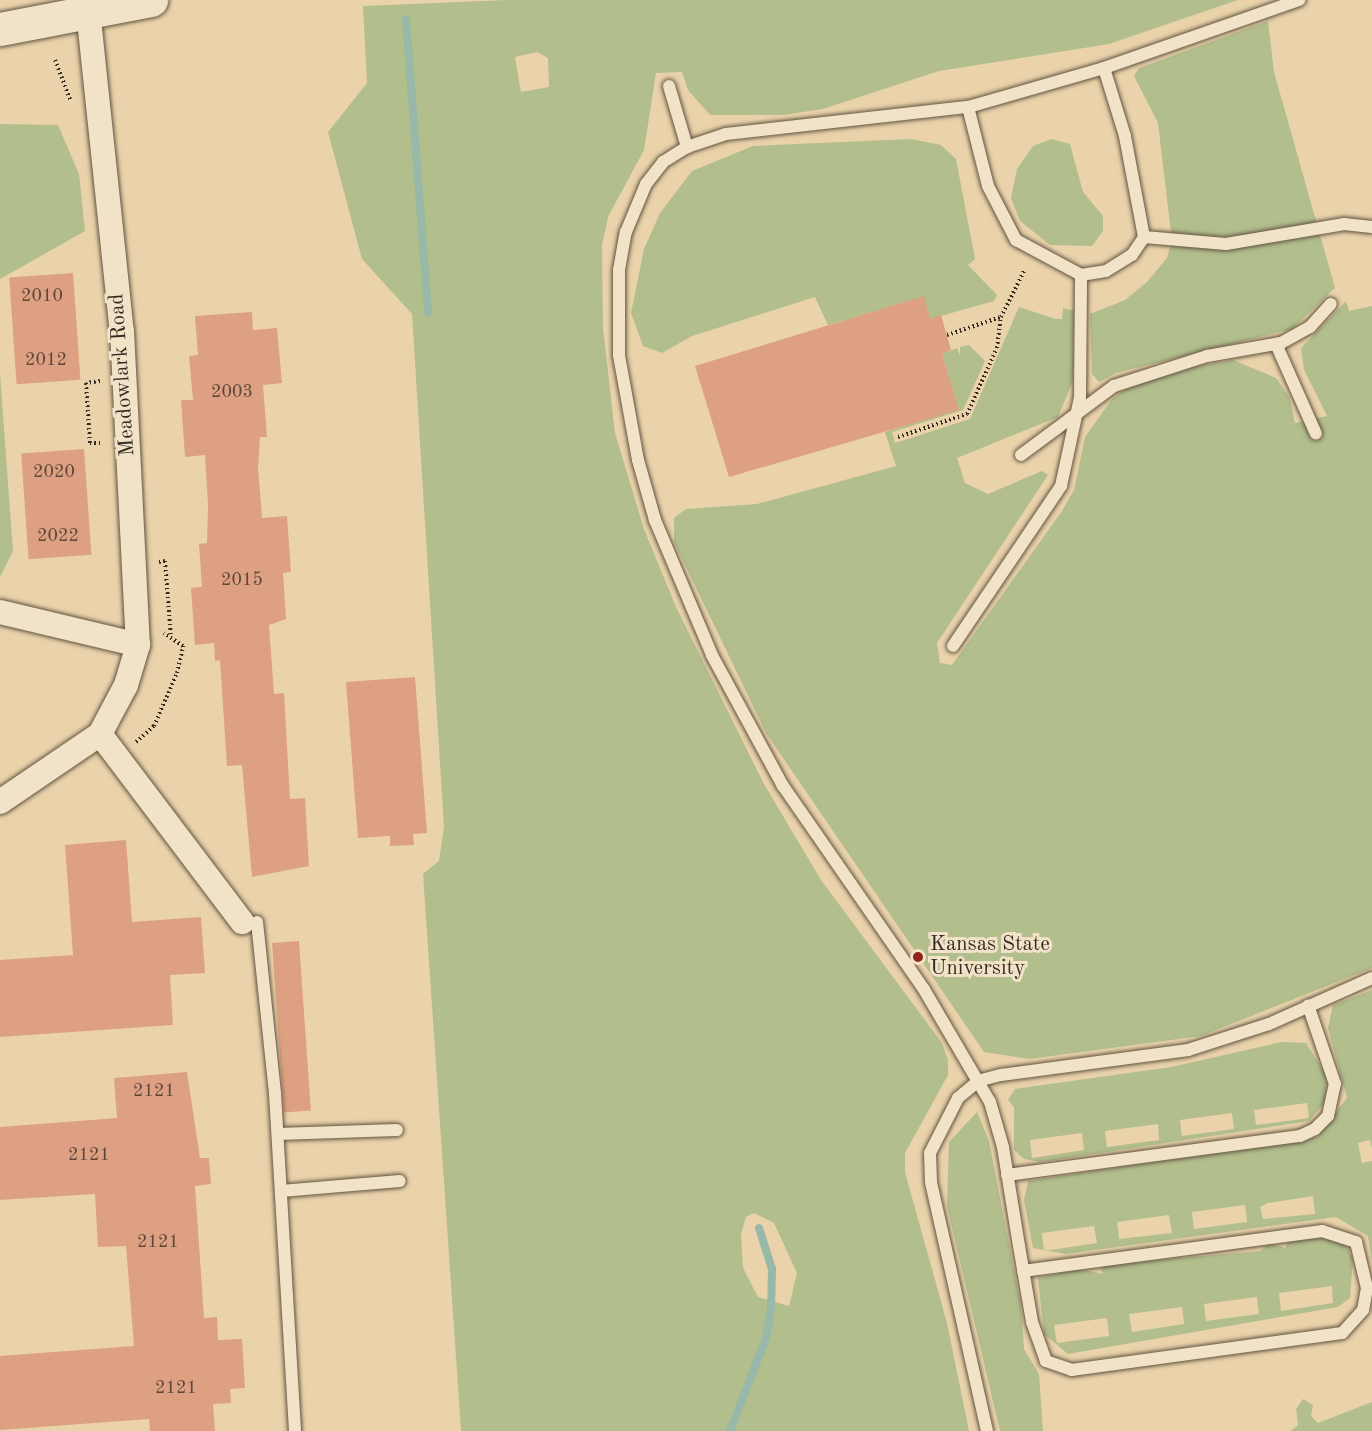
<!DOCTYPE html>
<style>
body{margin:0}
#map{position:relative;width:1372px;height:1431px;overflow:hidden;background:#ead3aa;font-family:"Old Standard TT",serif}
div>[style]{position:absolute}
.green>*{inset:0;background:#b2be8c}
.stream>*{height:8px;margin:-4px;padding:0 4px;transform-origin:4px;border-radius:4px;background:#98b8a9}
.building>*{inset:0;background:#dea082;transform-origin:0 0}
.path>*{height:4px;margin-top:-2px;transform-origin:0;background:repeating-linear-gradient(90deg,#352a21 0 1.5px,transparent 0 4.5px)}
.roads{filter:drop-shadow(0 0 2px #625443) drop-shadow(0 0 2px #625443)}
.lane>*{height:12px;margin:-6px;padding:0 6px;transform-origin:6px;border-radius:6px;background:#f1e2c8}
.street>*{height:24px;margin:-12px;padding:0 12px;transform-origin:12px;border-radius:12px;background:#f1e2c8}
.secondary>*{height:33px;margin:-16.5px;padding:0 16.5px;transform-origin:16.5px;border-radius:16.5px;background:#f1e2c8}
.dots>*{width:16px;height:16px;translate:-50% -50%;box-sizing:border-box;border:3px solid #f1e2c8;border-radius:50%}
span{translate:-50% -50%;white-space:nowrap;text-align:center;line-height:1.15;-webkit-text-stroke:6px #f1e2c8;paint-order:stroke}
.number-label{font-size:18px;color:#5f4839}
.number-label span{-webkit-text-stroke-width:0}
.street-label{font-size:21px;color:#352a21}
.poi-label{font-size:21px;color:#352a21}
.left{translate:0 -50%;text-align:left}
</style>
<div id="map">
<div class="green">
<div style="clip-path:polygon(evenodd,507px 0,1238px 0,1109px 44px,939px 71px,823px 109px,783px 115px,710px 115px,688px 90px,682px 72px,656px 73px,644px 150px,608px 217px,602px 245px,603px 328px,615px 433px,644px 529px,676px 607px,764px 784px,821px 880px,942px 1043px,948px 1060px,948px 1075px,905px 1153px,905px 1172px,947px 1323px,969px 1431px,461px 1431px,423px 874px,439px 861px,444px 827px,412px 314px,362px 259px,328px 132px,367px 83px,363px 6px,507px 0,537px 52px,548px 58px,549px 87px,521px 92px,515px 57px,537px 52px,507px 0,754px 1213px,774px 1223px,797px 1273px,789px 1306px,758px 1297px,743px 1268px,741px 1234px,746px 1217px,754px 1213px)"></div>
<div style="clip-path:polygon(1268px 21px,1274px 72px,1335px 288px,1292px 329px,1116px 373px,1099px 382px,1092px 374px,1090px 314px,1125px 300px,1147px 282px,1167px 258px,1172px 241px,1158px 123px,1134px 76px,1139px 68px)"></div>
<div style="clip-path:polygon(0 124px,58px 125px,79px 174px,85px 231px,0 279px)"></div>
<div style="clip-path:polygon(911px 139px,941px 145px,956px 159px,975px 259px,968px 265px,997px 295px,994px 301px,930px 319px,923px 297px,828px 325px,815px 297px,692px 336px,662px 353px,643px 346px,631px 313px,644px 249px,660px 213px,692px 171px,753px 146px)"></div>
<div style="clip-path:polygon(1051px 139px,1070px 144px,1083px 192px,1103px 216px,1103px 231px,1092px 246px,1050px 245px,1020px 221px,1011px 198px,1017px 169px,1033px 146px)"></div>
<div style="clip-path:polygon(1346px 301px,1349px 311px,1372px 306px,1372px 968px,1201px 1036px,1029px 1059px,984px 1052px,766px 733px,674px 542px,674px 518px,686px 509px,757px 504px,896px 466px,885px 432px,958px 409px,942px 354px,957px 348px,960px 355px,960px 347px,969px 345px,985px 361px,963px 410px,892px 432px,895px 443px,970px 419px,1019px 307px,1056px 319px,1062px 319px,1063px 308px,1074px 311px,1073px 381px,1058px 417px,957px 458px,965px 483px,988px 494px,1042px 471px,1048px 475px,937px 643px,940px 663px,952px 665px,1062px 511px,1074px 490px,1085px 437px,1112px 399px,1128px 387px,1187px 368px,1233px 360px,1276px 378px,1290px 398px,1295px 423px,1327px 416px,1304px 370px,1301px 348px)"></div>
<div style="clip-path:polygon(0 374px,13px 551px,0 577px)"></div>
<div style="clip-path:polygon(evenodd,1372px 990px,1372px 1148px,1370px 1140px,1358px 1143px,1362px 1163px,1372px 1161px,1372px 1262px,1368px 1236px,1336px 1217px,1066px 1254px,1033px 1248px,1024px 1200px,1028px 1181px,1317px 1137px,1347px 1098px,1328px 1028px,1333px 1005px,1372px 990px,1313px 1196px,1315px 1214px,1263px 1219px,1260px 1207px,1268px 1203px,1313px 1196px,1372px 990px,1245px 1205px,1247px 1222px,1194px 1229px,1192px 1212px,1245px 1205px,1372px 990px,1169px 1215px,1172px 1233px,1119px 1239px,1117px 1222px,1169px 1215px,1372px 990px,1094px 1226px,1097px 1243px,1044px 1251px,1042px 1233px,1094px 1226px)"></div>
<div style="clip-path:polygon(evenodd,1282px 1042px,1306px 1043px,1326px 1075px,1327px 1100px,1309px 1121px,1041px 1162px,1024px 1159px,1014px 1150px,1014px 1107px,1008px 1100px,1015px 1089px,1171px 1067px,1282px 1042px,1307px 1103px,1309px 1118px,1256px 1125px,1254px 1110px,1307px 1103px,1282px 1042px,1232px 1113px,1234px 1129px,1182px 1136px,1180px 1120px,1232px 1113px,1282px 1042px,1158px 1124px,1159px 1140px,1107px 1147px,1105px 1131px,1158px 1124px,1282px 1042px,1082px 1133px,1084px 1150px,1032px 1158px,1030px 1140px,1082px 1133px)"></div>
<div style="clip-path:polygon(977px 1112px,989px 1141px,1021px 1306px,1024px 1349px,1039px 1374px,1043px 1431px,1000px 1431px,947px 1206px,949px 1142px)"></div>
<div style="clip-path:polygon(evenodd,1318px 1234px,1344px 1241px,1353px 1259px,1350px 1298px,1338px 1307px,1068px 1354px,1044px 1334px,1038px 1278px,1080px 1269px,1103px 1274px,1100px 1267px,1122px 1263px,1260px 1251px,1270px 1243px,1285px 1248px,1289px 1240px,1318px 1234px,1332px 1286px,1333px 1303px,1281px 1311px,1279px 1293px,1332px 1286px,1318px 1234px,1257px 1297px,1259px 1314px,1206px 1321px,1204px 1304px,1257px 1297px,1318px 1234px,1182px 1307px,1184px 1324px,1132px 1332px,1129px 1314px,1182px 1307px,1318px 1234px,1107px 1318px,1109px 1336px,1057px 1343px,1054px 1325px,1107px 1318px)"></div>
<div style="clip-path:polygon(1303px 1399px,1313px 1405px,1311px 1416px,1318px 1423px,1372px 1402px,1372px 1431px,1291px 1431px,1298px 1425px,1296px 1409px)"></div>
</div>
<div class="stream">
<div style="left:406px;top:19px;width:295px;rotate:85.7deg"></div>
<div style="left:730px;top:1431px;width:100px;rotate:-68.8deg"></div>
<div style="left:766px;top:1338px;width:27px;rotate:-80deg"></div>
<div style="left:771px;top:1311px;width:42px;rotate:-88.6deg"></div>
<div style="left:772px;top:1269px;width:43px;rotate:-107.6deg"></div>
</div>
<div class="building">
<div style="left:73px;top:273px;width:107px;height:64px;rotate:86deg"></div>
<div style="clip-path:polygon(924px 296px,930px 319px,941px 315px,951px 350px,942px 354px,959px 410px,729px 477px,695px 366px)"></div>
<div style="clip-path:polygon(252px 312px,253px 330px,277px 328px,282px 383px,263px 385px,267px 437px,260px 437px,258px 468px,262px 518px,287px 516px,291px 572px,283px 573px,286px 619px,269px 625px,274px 694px,284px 693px,290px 799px,305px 798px,309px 866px,252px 877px,242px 765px,227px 766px,220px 660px,215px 661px,214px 643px,195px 645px,191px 588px,202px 587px,199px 544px,207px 543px,208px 504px,205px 455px,185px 457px,181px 400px,193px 400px,189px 356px,198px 355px,195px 316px)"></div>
<div style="left:84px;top:449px;width:106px;height:63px;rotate:86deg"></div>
<div style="clip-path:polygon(415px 677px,427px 833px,413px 834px,414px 845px,390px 846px,390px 836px,358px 838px,346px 682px)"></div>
<div style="clip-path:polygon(126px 840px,132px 922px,201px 917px,205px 973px,170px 975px,173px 1025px,0 1037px,0 960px,73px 955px,65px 845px)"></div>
<div style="left:299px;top:941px;width:170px;height:27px;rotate:86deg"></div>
<div style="clip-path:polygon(187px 1072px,200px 1158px,209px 1158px,211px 1184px,195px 1186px,204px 1318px,217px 1317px,218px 1340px,242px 1339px,245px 1388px,230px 1389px,231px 1403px,213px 1404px,215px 1431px,150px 1431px,149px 1419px,0 1430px,0 1356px,134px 1346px,126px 1246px,98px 1247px,95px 1194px,0 1200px,0 1127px,117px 1118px,114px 1078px)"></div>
</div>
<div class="path">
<div style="left:55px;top:60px;width:42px;rotate:69deg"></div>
<div style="left:947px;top:335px;width:57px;rotate:-18.4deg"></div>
<div style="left:1001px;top:317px;width:54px;rotate:-63.4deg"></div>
<div style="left:100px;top:381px;width:14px;rotate:172deg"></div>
<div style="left:86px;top:383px;width:60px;rotate:86.2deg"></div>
<div style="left:90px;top:443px;width:13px"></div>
<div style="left:898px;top:437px;width:73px;rotate:-18.4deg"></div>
<div style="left:967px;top:414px;width:72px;rotate:-65.6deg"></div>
<div style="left:997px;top:348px;width:31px;rotate:-83deg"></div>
<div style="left:159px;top:562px;width:6px;rotate:-9deg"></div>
<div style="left:165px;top:561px;width:76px;rotate:85.5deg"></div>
<div style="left:136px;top:742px;width:24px;rotate:-42deg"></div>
<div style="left:154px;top:726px;width:58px;rotate:-66.5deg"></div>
<div style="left:177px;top:673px;width:28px;rotate:-77deg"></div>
<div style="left:183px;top:646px;width:23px;rotate:-146deg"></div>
</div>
<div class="roads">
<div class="lane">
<div style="left:669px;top:86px;width:64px;rotate:73.6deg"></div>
<div style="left:968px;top:107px;width:81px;rotate:75.8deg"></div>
<div style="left:988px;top:186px;width:61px;rotate:62.6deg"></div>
<div style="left:1016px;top:240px;width:74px;rotate:28.3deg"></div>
<div style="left:1081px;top:275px;width:25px;rotate:-9deg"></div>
<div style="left:1106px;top:271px;width:31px;rotate:-32deg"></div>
<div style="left:1132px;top:255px;width:22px;rotate:-56deg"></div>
<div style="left:1144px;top:237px;width:103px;rotate:-100.7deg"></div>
<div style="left:1125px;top:136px;width:71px;rotate:-107.2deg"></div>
<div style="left:1144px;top:237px;width:82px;rotate:4.9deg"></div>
<div style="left:1226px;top:244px;width:120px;rotate:-9.6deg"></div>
<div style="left:1344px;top:224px;width:28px;rotate:6deg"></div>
<div style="left:1276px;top:344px;width:98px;rotate:66deg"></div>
<div style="left:1021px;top:455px;width:116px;rotate:-36.6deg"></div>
<div style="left:1114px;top:386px;width:98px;rotate:-17.9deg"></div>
<div style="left:1207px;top:356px;width:75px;rotate:-10deg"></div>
<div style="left:1281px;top:343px;width:33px;rotate:-29deg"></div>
<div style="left:1310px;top:327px;width:31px;rotate:-48deg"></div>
<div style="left:953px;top:646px;width:193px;rotate:-56deg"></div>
<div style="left:1061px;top:486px;width:91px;rotate:-77.9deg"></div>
<div style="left:1080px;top:397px;width:122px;rotate:-89.5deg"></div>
<div style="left:257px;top:922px;width:173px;rotate:84deg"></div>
<div style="left:275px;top:1094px;width:338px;rotate:86.6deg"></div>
<div style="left:278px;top:1134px;width:119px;rotate:-1.9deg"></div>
<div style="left:1007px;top:1175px;width:296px;rotate:-7.6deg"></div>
<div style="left:1300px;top:1136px;width:17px;rotate:-25deg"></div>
<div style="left:1315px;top:1129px;width:18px;rotate:-45deg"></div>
<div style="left:1328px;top:1116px;width:33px;rotate:-78deg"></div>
<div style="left:1335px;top:1084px;width:83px;rotate:-108.9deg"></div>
<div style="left:281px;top:1191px;width:119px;rotate:-4.8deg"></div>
<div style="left:1023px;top:1271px;width:302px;rotate:-7.6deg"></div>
<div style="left:1322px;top:1231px;width:36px;rotate:18deg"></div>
<div style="left:1356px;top:1242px;width:47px;rotate:76.6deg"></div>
<div style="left:1367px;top:1288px;width:22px;rotate:100deg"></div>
<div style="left:1363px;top:1310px;width:31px;rotate:132deg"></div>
<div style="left:1342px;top:1333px;width:273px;rotate:172.2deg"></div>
<div style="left:1072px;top:1370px;width:28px;rotate:-161deg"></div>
<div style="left:1046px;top:1361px;width:41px;rotate:-109.7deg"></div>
<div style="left:1032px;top:1322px;width:77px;rotate:-99.7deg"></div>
<div style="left:1019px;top:1246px;width:100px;rotate:-99.2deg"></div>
<div style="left:1003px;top:1147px;width:47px;rotate:-106.1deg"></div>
<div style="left:990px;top:1102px;width:132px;rotate:-120.4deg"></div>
<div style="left:923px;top:988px;width:246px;rotate:-124.7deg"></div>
<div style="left:783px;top:786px;width:149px;rotate:-118.5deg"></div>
<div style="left:712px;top:655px;width:147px;rotate:-112.9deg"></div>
<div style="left:655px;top:520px;width:62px;rotate:-105.8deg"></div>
<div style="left:638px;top:460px;width:107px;rotate:-100.3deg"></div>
<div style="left:619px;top:355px;width:85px;rotate:-90deg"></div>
<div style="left:619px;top:270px;width:39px;rotate:-80deg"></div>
<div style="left:626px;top:232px;width:52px;rotate:-67.4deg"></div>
<div style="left:646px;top:184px;width:28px;rotate:-52deg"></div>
<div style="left:663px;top:162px;width:28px;rotate:-32deg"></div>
<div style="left:687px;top:147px;width:41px;rotate:-18.4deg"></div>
<div style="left:726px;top:134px;width:244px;rotate:-6.4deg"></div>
<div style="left:968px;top:107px;width:141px;rotate:-16deg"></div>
<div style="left:1104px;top:68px;width:207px;rotate:-19.2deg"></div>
<div style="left:987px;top:1431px;width:255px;rotate:-102.7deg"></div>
<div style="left:931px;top:1182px;width:29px;rotate:-92deg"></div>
<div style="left:930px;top:1153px;width:62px;rotate:-63deg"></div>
<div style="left:958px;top:1098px;width:26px;rotate:-40deg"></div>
<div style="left:978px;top:1081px;width:24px;rotate:-15deg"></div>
<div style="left:1001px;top:1075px;width:189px;rotate:-7.6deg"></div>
<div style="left:1188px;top:1050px;width:85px;rotate:-17.8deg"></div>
<div style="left:1269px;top:1024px;width:113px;rotate:-24.1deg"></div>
</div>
<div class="street">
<div style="left:88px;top:10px;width:323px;rotate:84deg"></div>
<div style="left:122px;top:331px;width:314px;rotate:87.1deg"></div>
<div style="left:138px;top:645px;width:42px;rotate:106.7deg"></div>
<div style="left:126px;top:685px;width:55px;rotate:118deg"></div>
<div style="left:100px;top:734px;width:236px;rotate:52.9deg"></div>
<div style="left:0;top:612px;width:142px;rotate:13.4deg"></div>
<div style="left:0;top:802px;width:121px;rotate:-34.2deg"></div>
</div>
<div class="secondary">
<div style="left:0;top:29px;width:154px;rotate:-10.9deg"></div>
</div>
</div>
<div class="dots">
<div style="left:918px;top:957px;background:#8f2418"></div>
</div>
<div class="number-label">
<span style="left:42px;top:296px">2010</span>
<span style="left:46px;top:360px">2012</span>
<span style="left:232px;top:392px">2003</span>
<span style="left:54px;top:472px">2020</span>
<span style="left:58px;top:536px">2022</span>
<span style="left:242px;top:580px">2015</span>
<span style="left:154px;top:1091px">2121</span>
<span style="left:89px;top:1155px">2121</span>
<span style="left:158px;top:1242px">2121</span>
<span style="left:176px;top:1388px">2121</span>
</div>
<div class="street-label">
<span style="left:123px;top:375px;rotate:-94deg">Meadowlark Road</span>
</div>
<div class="poi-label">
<span class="left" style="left:930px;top:957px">Kansas State<br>University</span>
</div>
</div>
